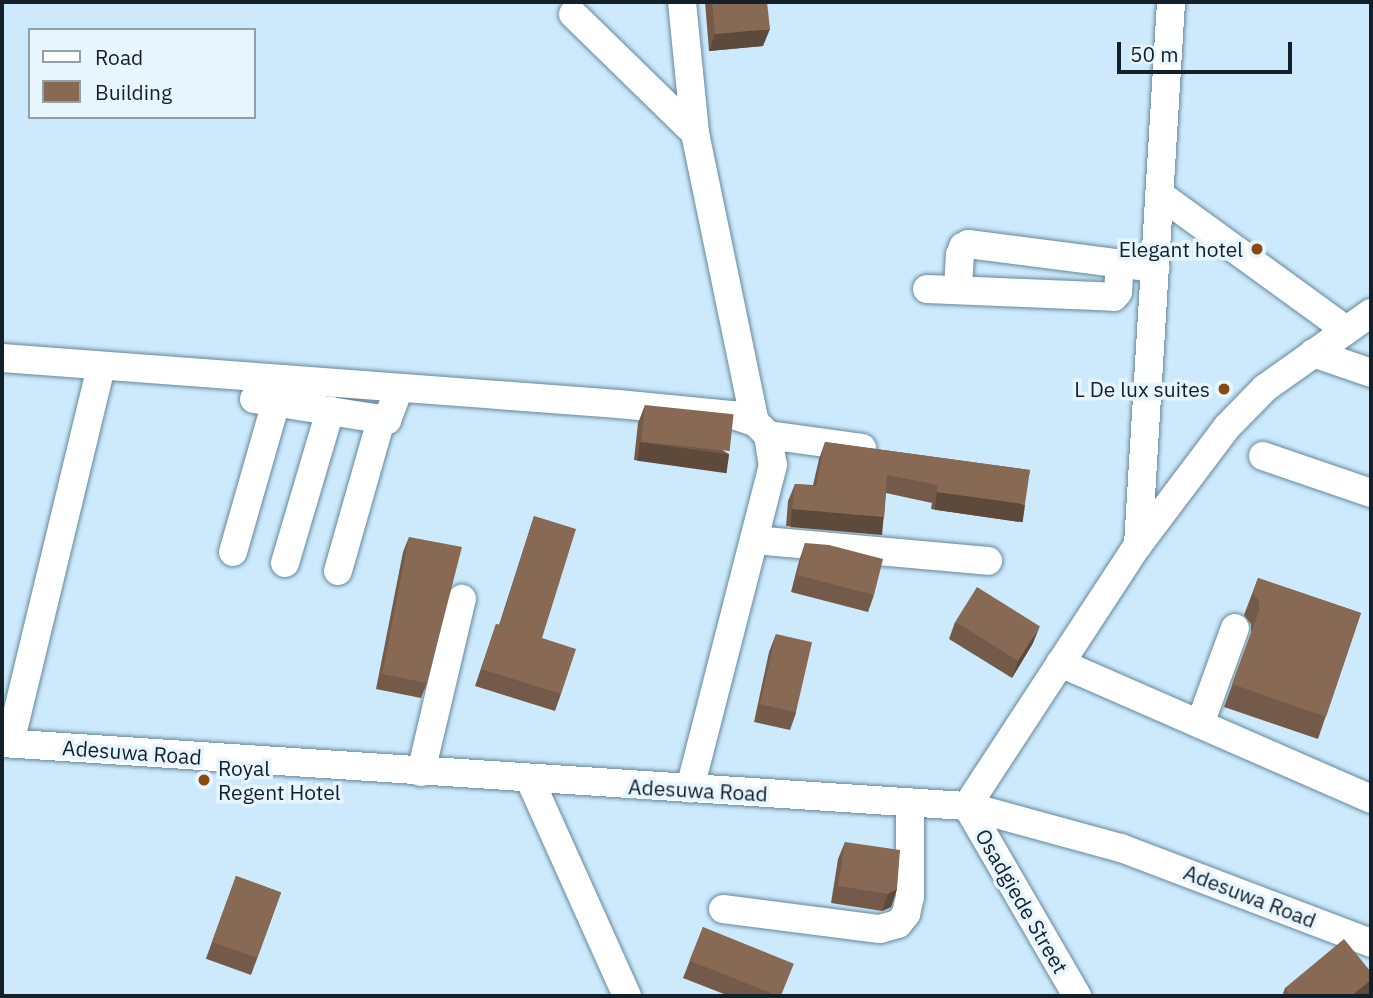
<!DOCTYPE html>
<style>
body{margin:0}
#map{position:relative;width:1373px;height:998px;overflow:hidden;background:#cdeafd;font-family:"IBM Plex Sans",sans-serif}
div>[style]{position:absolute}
.roads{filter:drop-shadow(0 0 2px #65879c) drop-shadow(0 0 2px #65879c)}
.minor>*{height:28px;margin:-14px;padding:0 14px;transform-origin:14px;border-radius:14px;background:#fff}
.wall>*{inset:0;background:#745a48;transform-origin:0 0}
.shaded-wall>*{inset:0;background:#5e4a3b;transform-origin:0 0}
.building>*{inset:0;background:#876954;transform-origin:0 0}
.dots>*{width:19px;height:19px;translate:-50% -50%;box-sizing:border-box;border:4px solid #e7f5ff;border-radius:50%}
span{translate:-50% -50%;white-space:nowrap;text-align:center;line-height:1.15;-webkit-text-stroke:7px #e7f5ff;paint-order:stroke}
.poi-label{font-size:21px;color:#132029}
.right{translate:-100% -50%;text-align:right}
.left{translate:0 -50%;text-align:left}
.street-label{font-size:21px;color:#132029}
.frame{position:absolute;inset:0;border:4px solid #132029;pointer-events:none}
.legend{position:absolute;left:28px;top:28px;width:228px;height:91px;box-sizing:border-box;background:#e7f5ff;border:2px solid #92a0a9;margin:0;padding:9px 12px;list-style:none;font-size:21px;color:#132029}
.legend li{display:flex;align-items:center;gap:14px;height:35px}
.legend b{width:35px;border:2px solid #92a0a9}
.scale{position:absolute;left:1117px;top:42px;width:175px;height:32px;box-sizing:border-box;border:4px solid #132029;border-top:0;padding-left:9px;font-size:21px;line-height:24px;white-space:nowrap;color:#132029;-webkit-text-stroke:5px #e7f5ff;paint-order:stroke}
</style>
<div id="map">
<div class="roads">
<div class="minor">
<div style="left:682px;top:2px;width:132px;rotate:84.3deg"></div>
<div style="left:695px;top:133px;width:295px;rotate:78.3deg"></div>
<div style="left:573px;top:14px;width:170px;rotate:44.3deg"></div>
<div style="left:1159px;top:194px;width:231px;rotate:36deg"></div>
<div style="left:927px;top:289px;width:187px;rotate:2.4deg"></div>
<div style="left:1114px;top:297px;width:6px;rotate:-51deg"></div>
<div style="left:1118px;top:292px;width:29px;rotate:-86deg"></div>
<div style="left:958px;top:290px;width:35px;rotate:-87deg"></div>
<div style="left:960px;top:255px;width:9px;rotate:-69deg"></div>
<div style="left:963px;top:247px;width:6px;rotate:-31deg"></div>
<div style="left:968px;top:244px;width:189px;rotate:7.3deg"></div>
<div style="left:1313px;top:353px;width:61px;rotate:19deg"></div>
<div style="left:2px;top:358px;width:618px;rotate:4.27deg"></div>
<div style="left:618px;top:404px;width:116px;rotate:5.5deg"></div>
<div style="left:733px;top:415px;width:23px;rotate:18deg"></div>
<div style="left:755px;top:422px;width:18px;rotate:45deg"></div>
<div style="left:768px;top:435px;width:30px;rotate:81deg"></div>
<div style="left:773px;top:465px;width:334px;rotate:104.4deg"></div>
<div style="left:254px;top:399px;width:135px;rotate:9deg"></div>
<div style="left:387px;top:420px;width:34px;rotate:-69deg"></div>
<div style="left:768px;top:435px;width:95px;rotate:7.9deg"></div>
<div style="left:1263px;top:456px;width:114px;rotate:18.9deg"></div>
<div style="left:754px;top:540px;width:235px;rotate:5.1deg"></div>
<div style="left:1138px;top:545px;width:544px;rotate:-86.52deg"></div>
<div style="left:233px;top:552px;width:156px;rotate:-74deg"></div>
<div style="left:285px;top:563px;width:159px;rotate:-73.5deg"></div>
<div style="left:338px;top:571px;width:157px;rotate:-74.1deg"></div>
<div style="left:1060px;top:663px;width:339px;rotate:23.6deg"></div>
<div style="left:1200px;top:724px;width:102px;rotate:-70deg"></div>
<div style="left:2px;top:743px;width:967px;rotate:3.74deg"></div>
<div style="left:967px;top:806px;width:160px;rotate:15.3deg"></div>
<div style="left:1121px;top:848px;width:267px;rotate:20.8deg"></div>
<div style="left:10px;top:743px;width:387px;rotate:-76.4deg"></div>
<div style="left:421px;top:772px;width:178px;rotate:-76.7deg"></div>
<div style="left:530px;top:780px;width:237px;rotate:65.8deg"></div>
<div style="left:967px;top:806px;width:312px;rotate:-56.8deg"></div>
<div style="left:1138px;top:545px;width:148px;rotate:-53deg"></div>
<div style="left:1227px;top:427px;width:54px;rotate:-45.7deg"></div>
<div style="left:1265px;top:388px;width:130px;rotate:-35.3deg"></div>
<div style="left:967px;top:806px;width:220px;rotate:59.9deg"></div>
<div style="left:723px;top:909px;width:158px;rotate:7.3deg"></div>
<div style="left:880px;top:929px;width:19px;rotate:-16deg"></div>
<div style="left:898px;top:924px;width:13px;rotate:-51deg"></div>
<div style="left:906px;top:914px;width:17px;rotate:-77deg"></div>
<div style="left:910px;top:897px;width:94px;rotate:-90deg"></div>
</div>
</div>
<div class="wall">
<div style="clip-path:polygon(705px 2px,767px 2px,763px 46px,709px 51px)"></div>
<div style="clip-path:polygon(645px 405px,729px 454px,722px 471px,634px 460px,638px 423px)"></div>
<div style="clip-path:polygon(825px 442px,1030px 470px,1019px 522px,931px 509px,932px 503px,886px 493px,884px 517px,877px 534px,786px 526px,788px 501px,795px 484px,813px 485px,819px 459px)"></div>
<div style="clip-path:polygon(534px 516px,542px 638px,561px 694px,555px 711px,475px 686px,496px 624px,499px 625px)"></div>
<div style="clip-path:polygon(409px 537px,427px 683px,421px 698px,376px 689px,403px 552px)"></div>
<div style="clip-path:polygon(805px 543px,874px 595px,868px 612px,791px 592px,799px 561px)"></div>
<div style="clip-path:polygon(1258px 578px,1361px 613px,1318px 739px,1224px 707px,1251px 634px,1251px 624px,1244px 615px)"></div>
<div style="clip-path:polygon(955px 622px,1033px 643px,1012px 678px,949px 639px)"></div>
<div style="clip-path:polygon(776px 634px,796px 713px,790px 730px,754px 722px,769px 652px)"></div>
<div style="clip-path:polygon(845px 842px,897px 889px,891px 907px,882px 911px,831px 903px,838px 859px)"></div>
<div style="left:236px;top:876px;width:48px;height:88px;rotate:20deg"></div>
<div style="clip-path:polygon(703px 927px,781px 996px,729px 996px,683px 978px)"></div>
<div style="clip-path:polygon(1371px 972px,1371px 987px,1369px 994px,1366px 996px,1282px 996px,1285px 988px)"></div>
</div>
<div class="shaded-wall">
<div style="clip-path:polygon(770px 29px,763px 46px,709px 51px,715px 34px)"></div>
<div style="left:640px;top:442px;width:90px;height:19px;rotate:8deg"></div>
<div style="left:937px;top:492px;width:89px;height:18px;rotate:8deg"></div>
<div style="left:792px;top:509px;width:92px;height:18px;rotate:5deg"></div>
<div style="clip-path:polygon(1040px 626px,1033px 643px,1012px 678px,1018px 660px)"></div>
<div style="clip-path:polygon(897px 889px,891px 907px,882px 911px,888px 894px)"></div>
<div style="clip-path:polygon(1371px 980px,1371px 987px,1369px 994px,1366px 996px,1351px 996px)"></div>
</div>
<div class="building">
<div style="clip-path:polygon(712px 2px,767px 2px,770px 29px,715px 34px)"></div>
<div style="left:645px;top:405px;width:89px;height:37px;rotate:6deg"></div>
<div style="clip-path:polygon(825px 442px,1030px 470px,1025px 504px,937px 492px,938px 485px,887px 475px,884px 517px,792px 509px,795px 484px,816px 486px)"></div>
<div style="clip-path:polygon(534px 516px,576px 529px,542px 638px,576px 649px,561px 694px,481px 669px,496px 624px,500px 625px)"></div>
<div style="clip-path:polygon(409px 537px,462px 547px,427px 683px,382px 674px)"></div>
<div style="clip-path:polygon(805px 543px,829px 545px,883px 559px,874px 595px,797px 575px)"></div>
<div style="clip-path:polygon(1258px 578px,1361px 613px,1326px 717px,1232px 684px,1259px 611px,1259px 602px,1253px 592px)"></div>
<div style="left:977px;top:587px;width:74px;height:41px;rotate:32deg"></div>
<div style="left:776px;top:634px;width:37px;height:72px;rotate:13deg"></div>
<div style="clip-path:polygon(845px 842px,900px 850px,897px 889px,888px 894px,838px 886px)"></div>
<div style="left:236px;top:876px;width:48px;height:70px;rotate:20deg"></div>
<div style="left:703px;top:927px;width:98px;height:36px;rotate:22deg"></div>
<div style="clip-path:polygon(1344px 939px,1371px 972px,1371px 980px,1351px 996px,1291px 996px,1285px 988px)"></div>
</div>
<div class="dots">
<div style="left:1257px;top:249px;background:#894a10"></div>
<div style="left:1224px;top:389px;background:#894a10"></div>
<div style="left:204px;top:780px;background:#894a10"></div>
</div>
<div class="poi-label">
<span class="right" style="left:1243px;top:249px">Elegant hotel</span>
<span class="right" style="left:1210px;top:389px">L De lux suites</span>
<span class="left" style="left:218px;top:780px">Royal<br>Regent Hotel</span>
</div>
<div class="street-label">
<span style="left:132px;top:752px;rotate:4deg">Adesuwa Road</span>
<span style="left:698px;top:790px;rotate:3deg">Adesuwa Road</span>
<span style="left:1250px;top:896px;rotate:21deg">Adesuwa Road</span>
<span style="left:1022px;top:901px;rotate:60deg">Osadgiede Street</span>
</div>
<div class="frame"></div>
<ul class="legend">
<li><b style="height:9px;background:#fff"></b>Road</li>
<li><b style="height:19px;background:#876954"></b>Building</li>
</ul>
<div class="scale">50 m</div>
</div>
